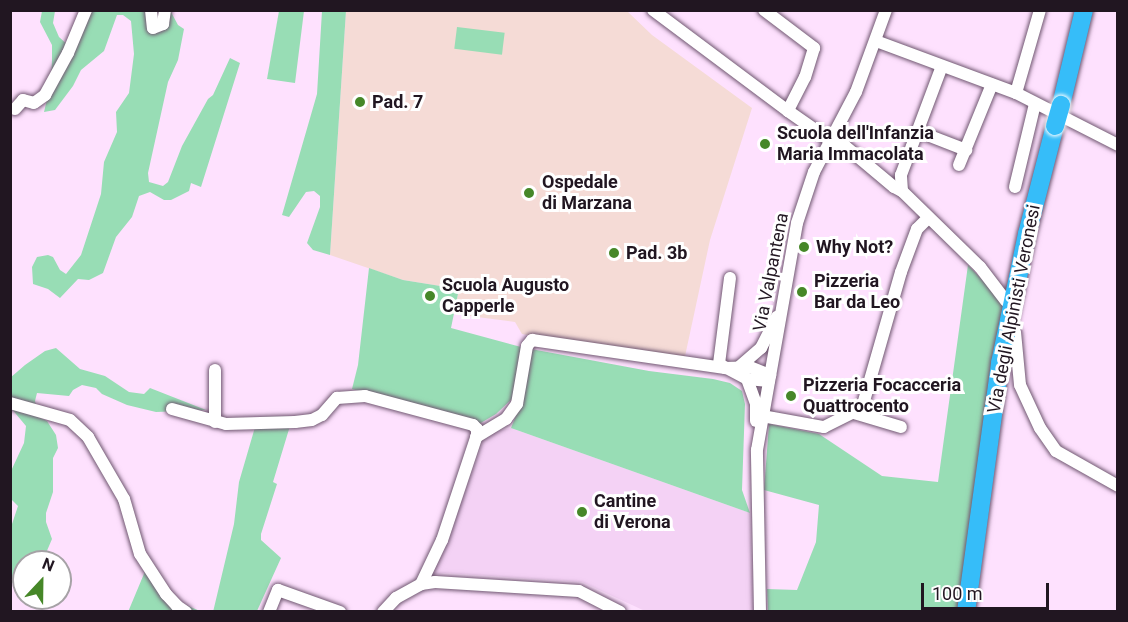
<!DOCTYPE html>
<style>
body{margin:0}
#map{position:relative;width:1128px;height:622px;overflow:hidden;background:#fee1fe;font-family:Roboto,sans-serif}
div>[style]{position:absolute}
.built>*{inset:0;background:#f4d2f5}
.medical>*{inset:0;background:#f5dbd6}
.green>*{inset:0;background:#98ddb5;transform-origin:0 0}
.roads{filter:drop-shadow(0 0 2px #705771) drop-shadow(0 0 2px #705771)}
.minor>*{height:12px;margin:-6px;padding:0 6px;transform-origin:6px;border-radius:6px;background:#fff}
.highway>*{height:18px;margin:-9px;padding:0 9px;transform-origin:9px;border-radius:9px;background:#36bdf9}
.bridges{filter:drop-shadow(0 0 2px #fff) drop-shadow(0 0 2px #fff)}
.highway-bridge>*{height:18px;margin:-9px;padding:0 9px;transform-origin:9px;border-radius:9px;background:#36bdf9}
.dots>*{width:16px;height:16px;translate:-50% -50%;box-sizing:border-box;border:3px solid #fff;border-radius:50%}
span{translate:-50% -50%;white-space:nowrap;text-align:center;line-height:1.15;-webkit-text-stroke:6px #fff;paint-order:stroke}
.poi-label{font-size:18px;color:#211621;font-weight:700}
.left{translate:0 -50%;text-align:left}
.street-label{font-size:18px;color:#211621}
.frame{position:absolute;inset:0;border:12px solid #211621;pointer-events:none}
.north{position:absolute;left:12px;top:550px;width:60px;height:60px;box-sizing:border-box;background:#fff;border:2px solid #a6a2a6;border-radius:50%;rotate:22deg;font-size:16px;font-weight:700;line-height:24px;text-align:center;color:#211621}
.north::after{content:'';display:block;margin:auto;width:21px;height:27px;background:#468728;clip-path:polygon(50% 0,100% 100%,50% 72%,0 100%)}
.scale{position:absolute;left:921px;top:583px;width:128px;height:27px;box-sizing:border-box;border:3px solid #211621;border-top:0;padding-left:8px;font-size:18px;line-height:21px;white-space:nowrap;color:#211621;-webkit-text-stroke:4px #fff;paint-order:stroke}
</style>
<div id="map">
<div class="built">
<div style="clip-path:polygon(511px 428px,750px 513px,753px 611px,645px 611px,582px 582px,445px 573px,430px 575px,454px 522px,484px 439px,488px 433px)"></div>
</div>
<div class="medical">
<div style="clip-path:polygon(346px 11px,627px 11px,652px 35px,752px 108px,710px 240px,684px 361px,522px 334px,515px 322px,454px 314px,459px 289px,403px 280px,330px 255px)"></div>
</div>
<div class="green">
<div style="clip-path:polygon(42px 11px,55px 11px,53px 23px,59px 37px,69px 46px,87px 11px,146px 11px,150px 30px,171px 12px,178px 25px,184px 29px,178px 60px,168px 82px,148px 173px,149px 182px,163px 186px,168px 182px,182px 146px,208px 99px,213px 95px,230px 58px,240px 63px,201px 187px,191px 183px,189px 191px,171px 200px,164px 200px,150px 192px,139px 196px,132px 217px,116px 237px,103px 273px,89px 280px,78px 279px,60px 298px,48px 289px,33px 284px,32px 267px,37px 257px,48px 255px,53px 257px,60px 270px,66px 274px,81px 255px,101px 194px,104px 162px,117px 132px,116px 112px,129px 93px,134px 54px,131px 21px,123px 15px,117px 15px,104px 51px,81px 70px,73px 86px,55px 110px,44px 112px,51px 83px,52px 60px,52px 45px,40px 22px)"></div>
<div style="clip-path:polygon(279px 11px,304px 11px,295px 83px,267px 79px)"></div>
<div style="clip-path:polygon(322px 11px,346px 11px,330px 255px,313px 250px,307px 243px,320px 207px,320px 196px,314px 191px,306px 192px,289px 217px,282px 215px,317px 94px)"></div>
<div style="left:457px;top:27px;width:48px;height:22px;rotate:7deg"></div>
<div style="clip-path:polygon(968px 265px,1005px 304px,960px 611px,768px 611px,767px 589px,797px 590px,816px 542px,819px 505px,764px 490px,769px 424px,819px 434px,882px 476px,938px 482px)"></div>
<div style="clip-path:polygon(369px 268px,403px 280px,459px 289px,451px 328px,521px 347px,514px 397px,496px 414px,479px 424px,352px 389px,358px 365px)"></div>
<div style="clip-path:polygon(56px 348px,80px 369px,105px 376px,129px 392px,144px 394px,150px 388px,206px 410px,156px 412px,127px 405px,102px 394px,96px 388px,82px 385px,73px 390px,69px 396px,37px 393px,35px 401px,39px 417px,47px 421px,56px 435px,58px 448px,53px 458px,53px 492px,46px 513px,46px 522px,52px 539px,43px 560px,24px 562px,24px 571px,13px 583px,11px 582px,11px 527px,18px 506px,11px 499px,11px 471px,24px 443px,26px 426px,11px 408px,10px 378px,25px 365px,45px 351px)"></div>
<div style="clip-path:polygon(531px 349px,649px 371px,713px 379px,730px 383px,742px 391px,745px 404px,742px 490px,750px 513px,511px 428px,523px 398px)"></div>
<div style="clip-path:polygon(293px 416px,273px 482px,277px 484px,261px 534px,261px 540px,281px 558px,257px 611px,213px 612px,234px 524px,239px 482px,258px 417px)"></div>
<div style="clip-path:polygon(146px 569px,174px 600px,200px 611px,128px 612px)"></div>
</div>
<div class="roads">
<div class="minor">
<div style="left:151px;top:10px;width:18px;rotate:84deg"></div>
<div style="left:153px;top:28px;width:11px;rotate:-22deg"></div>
<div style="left:163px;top:24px;width:14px;rotate:-82deg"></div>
<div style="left:653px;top:10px;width:169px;rotate:36.8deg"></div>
<div style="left:788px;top:111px;width:52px;rotate:34.9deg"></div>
<div style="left:831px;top:141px;width:15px;rotate:20deg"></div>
<div style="left:845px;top:146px;width:64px;rotate:39.9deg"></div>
<div style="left:894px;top:187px;width:9px;rotate:27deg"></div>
<div style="left:902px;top:191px;width:109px;rotate:44.3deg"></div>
<div style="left:980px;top:267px;width:43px;rotate:52.6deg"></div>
<div style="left:764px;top:10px;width:63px;rotate:37.2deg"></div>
<div style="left:814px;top:48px;width:30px;rotate:107deg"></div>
<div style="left:805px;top:77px;width:38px;rotate:117deg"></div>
<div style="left:876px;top:41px;width:149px;rotate:20.4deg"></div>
<div style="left:1016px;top:93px;width:114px;rotate:27deg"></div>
<div style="left:1016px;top:93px;width:86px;rotate:-73.9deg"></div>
<div style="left:15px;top:109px;width:12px;rotate:-48deg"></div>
<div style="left:23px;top:100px;width:11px;rotate:15deg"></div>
<div style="left:34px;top:103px;width:14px;rotate:-36deg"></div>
<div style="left:45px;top:95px;width:48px;rotate:-61.3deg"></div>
<div style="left:68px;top:53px;width:47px;rotate:-67.3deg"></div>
<div style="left:917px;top:131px;width:53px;rotate:21.2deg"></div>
<div style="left:959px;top:165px;width:87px;rotate:-67.8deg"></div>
<div style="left:1015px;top:187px;width:85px;rotate:-76.5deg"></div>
<div style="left:902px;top:191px;width:16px;rotate:-94deg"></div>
<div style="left:901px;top:175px;width:116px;rotate:-69.4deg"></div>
<div style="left:730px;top:278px;width:87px;rotate:97.3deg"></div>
<div style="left:719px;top:364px;width:32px;rotate:28deg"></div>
<div style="left:747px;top:379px;width:22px;rotate:5deg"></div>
<div style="left:1015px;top:332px;width:53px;rotate:84.6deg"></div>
<div style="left:1020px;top:385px;width:47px;rotate:65.1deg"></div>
<div style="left:1040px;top:428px;width:28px;rotate:55deg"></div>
<div style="left:1056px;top:451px;width:71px;rotate:29.4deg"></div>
<div style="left:739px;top:367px;width:29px;rotate:-41deg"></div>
<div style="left:761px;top:348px;width:35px;rotate:-63deg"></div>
<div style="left:215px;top:370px;width:52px;rotate:90deg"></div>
<div style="left:747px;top:379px;width:27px;rotate:70deg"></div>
<div style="left:756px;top:404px;width:17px;rotate:90deg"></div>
<div style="left:10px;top:403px;width:62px;rotate:15.8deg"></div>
<div style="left:70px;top:420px;width:25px;rotate:43deg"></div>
<div style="left:88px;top:437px;width:72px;rotate:59.9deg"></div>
<div style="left:124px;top:499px;width:57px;rotate:73.8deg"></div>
<div style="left:140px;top:554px;width:48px;rotate:57deg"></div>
<div style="left:166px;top:594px;width:16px;rotate:47deg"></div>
<div style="left:177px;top:606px;width:11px;rotate:34deg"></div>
<div style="left:172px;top:409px;width:56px;rotate:15.5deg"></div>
<div style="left:226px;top:424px;width:69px;rotate:-1.7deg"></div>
<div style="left:295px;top:422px;width:17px;rotate:-7deg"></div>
<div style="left:312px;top:420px;width:11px;rotate:-27deg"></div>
<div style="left:322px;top:415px;width:23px;rotate:-49deg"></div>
<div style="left:337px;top:398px;width:28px;rotate:-4deg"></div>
<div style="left:365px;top:396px;width:112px;rotate:15deg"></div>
<div style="left:473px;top:425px;width:6px;rotate:45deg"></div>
<div style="left:477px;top:429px;width:6px;rotate:90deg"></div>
<div style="left:477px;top:435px;width:111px;rotate:108.4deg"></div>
<div style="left:442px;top:540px;width:49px;rotate:115.5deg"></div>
<div style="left:854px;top:413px;width:49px;rotate:16.6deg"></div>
<div style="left:762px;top:416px;width:63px;rotate:10.1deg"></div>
<div style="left:824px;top:427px;width:42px;rotate:-26.6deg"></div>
<div style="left:862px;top:408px;width:141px;rotate:-74deg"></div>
<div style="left:901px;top:272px;width:46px;rotate:-69.6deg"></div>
<div style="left:917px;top:229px;width:16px;rotate:-45deg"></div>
<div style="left:476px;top:437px;width:35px;rotate:-31deg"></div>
<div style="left:506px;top:419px;width:19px;rotate:-54deg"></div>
<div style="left:517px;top:404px;width:59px;rotate:-80.2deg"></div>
<div style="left:527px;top:346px;width:8px;rotate:-50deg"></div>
<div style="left:532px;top:340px;width:195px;rotate:8.3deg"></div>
<div style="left:725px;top:368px;width:25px;rotate:-2deg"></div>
<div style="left:750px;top:367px;width:22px;rotate:22deg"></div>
<div style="left:269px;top:612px;width:24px;rotate:-68deg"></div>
<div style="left:278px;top:590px;width:66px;rotate:19.5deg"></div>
<div style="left:383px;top:612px;width:19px;rotate:-47deg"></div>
<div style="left:396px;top:598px;width:29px;rotate:-29deg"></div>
<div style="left:421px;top:584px;width:14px;rotate:-8deg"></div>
<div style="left:435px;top:582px;width:144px;rotate:3.6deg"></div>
<div style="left:579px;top:591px;width:46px;rotate:27.1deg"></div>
<div style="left:760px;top:612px;width:162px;rotate:-91.1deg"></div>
<div style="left:757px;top:450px;width:230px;rotate:-80deg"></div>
<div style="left:797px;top:223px;width:54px;rotate:-71.6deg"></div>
<div style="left:814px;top:172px;width:90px;rotate:-62.3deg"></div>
<div style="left:856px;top:92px;width:87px;rotate:-69.9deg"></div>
</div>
<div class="highway">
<div style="left:1061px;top:105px;width:98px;rotate:-76.4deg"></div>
<div style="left:966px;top:612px;width:251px;rotate:-82.2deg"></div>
<div style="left:1000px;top:363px;width:132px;rotate:-78.2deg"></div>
<div style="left:1027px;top:234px;width:112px;rotate:-75.5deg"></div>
</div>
</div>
<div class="bridges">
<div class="highway-bridge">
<div style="left:1055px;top:126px;width:22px;rotate:-74deg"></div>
</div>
</div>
<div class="dots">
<div style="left:360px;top:102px;background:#468728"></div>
<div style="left:765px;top:144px;background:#468728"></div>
<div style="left:529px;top:193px;background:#468728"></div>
<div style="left:804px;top:247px;background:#468728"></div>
<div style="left:614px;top:253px;background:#468728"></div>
<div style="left:802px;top:292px;background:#468728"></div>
<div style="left:430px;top:296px;background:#468728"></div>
<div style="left:791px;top:396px;background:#468728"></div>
<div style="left:582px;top:512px;background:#468728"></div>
</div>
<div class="poi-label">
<span class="left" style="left:372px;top:102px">Pad. 7</span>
<span class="left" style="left:777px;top:144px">Scuola dell'Infanzia<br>Maria Immacolata</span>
<span class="left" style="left:542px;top:193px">Ospedale<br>di Marzana</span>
<span class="left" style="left:816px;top:247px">Why Not?</span>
<span class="left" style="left:626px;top:253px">Pad. 3b</span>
<span class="left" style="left:814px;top:292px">Pizzeria<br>Bar da Leo</span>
<span class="left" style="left:442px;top:296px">Scuola Augusto<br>Capperle</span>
<span class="left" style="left:803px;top:396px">Pizzeria Focacceria<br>Quattrocento</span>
<span class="left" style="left:594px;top:512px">Cantine<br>di Verona</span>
</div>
<div class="street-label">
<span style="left:771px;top:272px;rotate:-79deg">Via Valpantena</span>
<span style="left:1014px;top:309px;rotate:-79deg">Via degli Alpinisti Veronesi</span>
</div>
<div class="frame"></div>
<div class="north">N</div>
<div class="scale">100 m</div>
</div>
